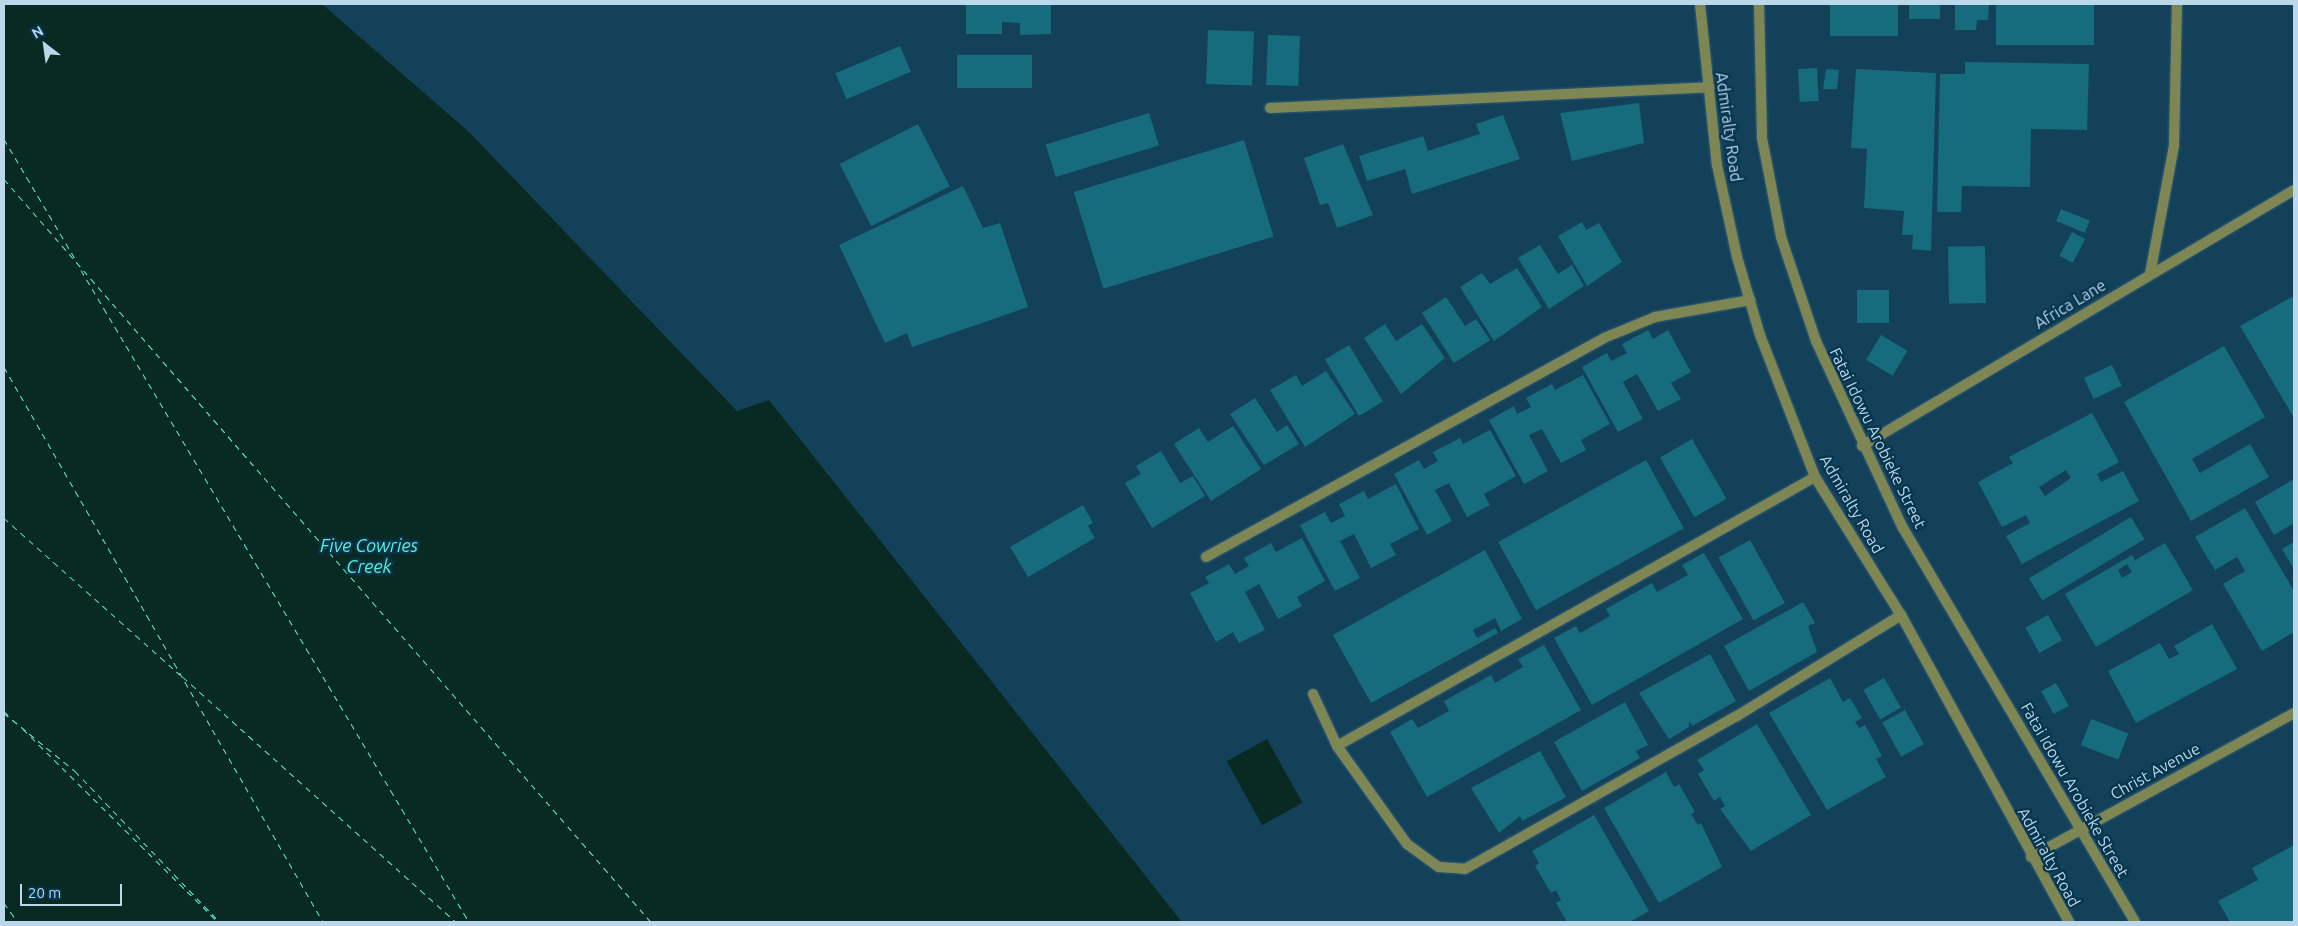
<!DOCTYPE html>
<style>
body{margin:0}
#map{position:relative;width:2298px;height:926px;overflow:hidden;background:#14415a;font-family:Ubuntu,sans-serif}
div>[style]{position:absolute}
.water>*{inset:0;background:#092a23;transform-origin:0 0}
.ferry>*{height:1px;margin-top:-0.5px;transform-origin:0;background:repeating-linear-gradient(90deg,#60efd1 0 6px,transparent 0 11px)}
.building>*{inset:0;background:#166b7d;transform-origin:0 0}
.roads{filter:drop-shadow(0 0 1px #355f77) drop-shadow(0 0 1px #355f77)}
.service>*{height:10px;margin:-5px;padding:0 5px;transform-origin:5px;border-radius:5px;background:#7e8754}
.minor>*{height:10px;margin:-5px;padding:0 5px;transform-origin:5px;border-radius:5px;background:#7e8754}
.tertiary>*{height:10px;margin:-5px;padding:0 5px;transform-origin:5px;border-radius:5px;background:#7e8754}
span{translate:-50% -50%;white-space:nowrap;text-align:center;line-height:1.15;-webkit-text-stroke:4.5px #06364e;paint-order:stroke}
.street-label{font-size:16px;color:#bbd7ea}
.water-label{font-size:18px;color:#60efd1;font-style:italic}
.frame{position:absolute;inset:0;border:5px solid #bbd7ea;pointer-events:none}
.north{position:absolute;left:20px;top:20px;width:50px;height:50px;-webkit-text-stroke:4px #06364e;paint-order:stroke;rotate:330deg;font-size:14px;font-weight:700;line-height:20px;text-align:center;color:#bbd7ea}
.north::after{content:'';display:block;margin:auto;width:18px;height:22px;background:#bbd7ea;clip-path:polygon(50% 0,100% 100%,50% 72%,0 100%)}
.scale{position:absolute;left:20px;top:884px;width:102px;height:22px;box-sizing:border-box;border:2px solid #bbd7ea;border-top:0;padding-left:6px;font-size:15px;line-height:18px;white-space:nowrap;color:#bbd7ea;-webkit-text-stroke:4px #06364e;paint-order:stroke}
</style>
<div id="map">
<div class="water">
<div style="clip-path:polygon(4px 4px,322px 4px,469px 132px,737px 411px,769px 400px,1182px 922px,4px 922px)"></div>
<div style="left:1267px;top:739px;width:73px;height:46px;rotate:61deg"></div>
</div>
<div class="ferry">
<div style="left:4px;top:139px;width:143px;rotate:59.3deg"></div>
<div style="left:4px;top:179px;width:985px;rotate:48.95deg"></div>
<div style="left:81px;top:270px;width:759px;rotate:59.24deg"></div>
<div style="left:4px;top:367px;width:640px;rotate:60.11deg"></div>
<div style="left:4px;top:518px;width:236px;rotate:41.7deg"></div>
<div style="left:183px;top:677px;width:367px;rotate:41.9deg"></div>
<div style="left:4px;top:711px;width:10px;rotate:45deg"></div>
<div style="left:4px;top:713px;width:92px;rotate:39.2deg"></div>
<div style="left:75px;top:771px;width:209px;rotate:46.2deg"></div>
<div style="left:23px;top:729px;width:274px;rotate:44.7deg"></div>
<div style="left:4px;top:903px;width:24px;rotate:54deg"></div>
</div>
<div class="building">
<div style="clip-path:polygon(966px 4px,1051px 4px,1051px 34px,1020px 35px,1020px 23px,1002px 22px,1002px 34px,966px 34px)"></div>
<div style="left:1830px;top:4px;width:68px;height:32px"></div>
<div style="left:1909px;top:4px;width:31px;height:15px"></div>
<div style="clip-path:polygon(1955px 4px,1989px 4px,1988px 20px,1977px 20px,1976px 30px,1955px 30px)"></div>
<div style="left:1996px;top:4px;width:98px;height:41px"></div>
<div style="left:1208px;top:30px;width:46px;height:54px;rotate:2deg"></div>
<div style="left:1268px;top:35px;width:32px;height:50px;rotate:2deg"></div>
<div style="left:900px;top:46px;width:28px;height:70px;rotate:67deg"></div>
<div style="left:1032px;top:55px;width:33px;height:75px;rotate:90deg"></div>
<div style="clip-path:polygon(1965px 62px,2089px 64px,2087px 130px,2031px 129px,2030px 187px,1962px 186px,1961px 212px,1937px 212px,1940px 74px,1965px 74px)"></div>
<div style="left:1817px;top:68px;width:33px;height:19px;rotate:87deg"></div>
<div style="clip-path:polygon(1826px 69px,1839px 70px,1837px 89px,1823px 89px)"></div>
<div style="clip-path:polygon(1856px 69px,1936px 73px,1931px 251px,1912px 249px,1913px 235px,1902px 235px,1904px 211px,1864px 208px,1867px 149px,1851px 148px)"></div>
<div style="clip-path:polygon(1639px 103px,1644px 143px,1572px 161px,1560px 113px)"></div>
<div style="left:1149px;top:113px;width:34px;height:108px;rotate:73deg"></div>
<div style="clip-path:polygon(1503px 115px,1520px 159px,1412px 194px,1405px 169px,1367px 181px,1359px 156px,1423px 136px,1428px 151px,1480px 134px,1476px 124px)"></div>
<div style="left:918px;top:124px;width:70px;height:88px;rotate:63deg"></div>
<div style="left:1244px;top:140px;width:101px;height:178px;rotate:73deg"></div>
<div style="clip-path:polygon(1343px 144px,1373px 215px,1337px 228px,1328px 203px,1320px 205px,1304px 158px)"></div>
<div style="clip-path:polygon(963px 186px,983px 228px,1000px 223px,1028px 307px,912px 347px,907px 333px,885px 343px,839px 245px)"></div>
<div style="left:2061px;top:209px;width:31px;height:13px;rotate:22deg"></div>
<div style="clip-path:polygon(1582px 222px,1586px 230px,1599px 223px,1622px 262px,1587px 286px,1558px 236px)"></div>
<div style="left:2072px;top:232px;width:15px;height:27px;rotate:28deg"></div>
<div style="clip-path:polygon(1540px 245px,1558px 274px,1572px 265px,1584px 286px,1549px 309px,1518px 258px)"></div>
<div style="left:1985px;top:246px;width:57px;height:37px;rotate:89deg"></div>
<div style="clip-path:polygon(1517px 268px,1542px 307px,1494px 341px,1460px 287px,1482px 273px,1490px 284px)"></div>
<div style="left:1857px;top:290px;width:32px;height:33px"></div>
<div style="clip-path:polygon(1446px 297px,1465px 326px,1476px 319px,1490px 340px,1454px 363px,1422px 313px)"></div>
<div style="clip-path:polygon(2292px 297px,2294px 302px,2294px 418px,2240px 326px)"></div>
<div style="clip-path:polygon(1385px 324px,1396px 341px,1422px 324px,1445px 358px,1401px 394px,1364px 338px)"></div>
<div style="clip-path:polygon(1648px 330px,1653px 339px,1668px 330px,1691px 372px,1671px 383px,1681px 399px,1658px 411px,1637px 374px,1623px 382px,1643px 419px,1618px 432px,1582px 367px,1607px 353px,1611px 361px,1627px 353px,1622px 344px)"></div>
<div style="left:1881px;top:335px;width:31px;height:29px;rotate:31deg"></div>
<div style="left:1349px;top:345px;width:66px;height:28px;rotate:59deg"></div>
<div style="clip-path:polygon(2224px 346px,2265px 417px,2192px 459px,2200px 473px,2250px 444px,2269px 477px,2191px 521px,2124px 402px)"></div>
<div style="left:2112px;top:365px;width:23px;height:31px;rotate:65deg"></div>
<div style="clip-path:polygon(1326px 371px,1355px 414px,1305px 447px,1270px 390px,1296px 375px,1302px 386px)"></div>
<div style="clip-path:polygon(1583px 375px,1610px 424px,1581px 440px,1586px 450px,1561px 463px,1542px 429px,1529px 435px,1548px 471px,1524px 484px,1489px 420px,1514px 406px,1517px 414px,1531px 407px,1526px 398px,1552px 384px,1555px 390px)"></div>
<div style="clip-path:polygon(1255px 398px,1277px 432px,1287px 425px,1299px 444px,1264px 465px,1230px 414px)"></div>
<div style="clip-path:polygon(evenodd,2092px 413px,2119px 462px,2097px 474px,2101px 482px,2123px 471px,2139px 501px,2022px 564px,2006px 536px,2030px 523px,2026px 515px,2002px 527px,1978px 482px,2013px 463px,2009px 457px,2092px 413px,2066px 470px,2071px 478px,2045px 496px,2039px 487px,2066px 470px)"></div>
<div style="clip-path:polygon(1233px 426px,1261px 469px,1211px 501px,1174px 444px,1199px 428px,1208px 442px)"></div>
<div style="clip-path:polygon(1490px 430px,1516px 476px,1484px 494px,1490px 505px,1467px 517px,1449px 483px,1435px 490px,1452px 521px,1427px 535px,1394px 474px,1419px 460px,1424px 469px,1438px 461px,1433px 452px,1460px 438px,1463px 444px)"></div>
<div style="left:1692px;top:439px;width:69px;height:37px;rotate:60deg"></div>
<div style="clip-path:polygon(1161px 451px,1180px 483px,1193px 476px,1205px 496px,1152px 528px,1125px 483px,1141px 474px,1136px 466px)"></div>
<div style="left:1646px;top:460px;width:78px;height:169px;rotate:61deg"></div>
<div style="clip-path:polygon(2294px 479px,2294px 523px,2274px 535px,2255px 502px)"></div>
<div style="clip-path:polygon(1396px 484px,1419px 529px,1390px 544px,1396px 555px,1371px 568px,1354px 534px,1340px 541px,1360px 578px,1335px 591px,1300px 525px,1325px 512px,1331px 523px,1345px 516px,1339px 504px,1364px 491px,1368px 499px)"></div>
<div style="clip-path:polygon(1083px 505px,1093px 523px,1088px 526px,1095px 538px,1028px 577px,1010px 547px)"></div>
<div style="clip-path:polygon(2245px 508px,2294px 591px,2294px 632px,2262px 651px,2223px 584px,2245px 571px,2237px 557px,2215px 570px,2195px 537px)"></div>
<div style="left:2131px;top:517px;width:26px;height:119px;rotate:59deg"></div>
<div style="clip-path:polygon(1302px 538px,1325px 581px,1297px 597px,1302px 606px,1278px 619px,1259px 584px,1245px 592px,1265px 630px,1239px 643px,1233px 632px,1216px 642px,1190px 593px,1209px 583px,1205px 577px,1229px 564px,1235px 574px,1249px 566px,1244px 558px,1271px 543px,1276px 552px)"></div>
<div style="left:1750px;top:540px;width:72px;height:36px;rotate:61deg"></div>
<div style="clip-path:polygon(2294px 542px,2294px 569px,2282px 549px)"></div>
<div style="clip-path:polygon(evenodd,2165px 543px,2193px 590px,2096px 647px,2065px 594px,2132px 555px,2135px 560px,2165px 543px,2127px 564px,2132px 572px,2122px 578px,2118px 570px,2127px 564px)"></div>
<div style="clip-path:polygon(1485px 550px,1522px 619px,1501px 631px,1495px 618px,1473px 630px,1477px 638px,1495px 628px,1498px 633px,1371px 703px,1333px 635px)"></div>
<div style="clip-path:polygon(1704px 553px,1743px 619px,1592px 705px,1554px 638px,1576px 626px,1580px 633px,1610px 616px,1606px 609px,1652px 583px,1657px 592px,1688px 575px,1682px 565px)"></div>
<div style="clip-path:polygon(1803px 602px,1815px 623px,1808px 626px,1817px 652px,1749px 691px,1724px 646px)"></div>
<div style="left:2048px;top:615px;width:29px;height:26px;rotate:61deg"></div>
<div style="clip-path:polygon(2212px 624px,2237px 669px,2136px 723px,2108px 671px,2160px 643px,2169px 659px,2179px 654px,2174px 646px)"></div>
<div style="clip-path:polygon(1544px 645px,1581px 710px,1427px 797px,1390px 732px,1412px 719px,1418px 728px,1449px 711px,1444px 701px,1491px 675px,1495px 683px,1523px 667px,1518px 659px)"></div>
<div style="clip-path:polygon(1710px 654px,1736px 701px,1692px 726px,1689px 721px,1689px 727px,1669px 739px,1639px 693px)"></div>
<div style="clip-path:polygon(1830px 678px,1843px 702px,1850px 698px,1862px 718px,1855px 722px,1859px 728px,1865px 725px,1882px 756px,1876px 759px,1886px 777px,1827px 810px,1769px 713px)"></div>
<div style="left:1884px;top:678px;width:34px;height:24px;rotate:60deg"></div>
<div style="left:2056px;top:683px;width:26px;height:17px;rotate:61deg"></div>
<div style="clip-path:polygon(1625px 702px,1648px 745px,1636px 751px,1640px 758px,1582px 791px,1554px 742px)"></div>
<div style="left:1905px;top:710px;width:39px;height:26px;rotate:61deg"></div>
<div style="left:2091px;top:719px;width:40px;height:28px;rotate:21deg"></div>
<div style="clip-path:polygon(1757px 724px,1811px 815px,1751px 851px,1720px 809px,1725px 806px,1720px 797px,1714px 801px,1698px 774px,1704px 770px,1697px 760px)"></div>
<div style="clip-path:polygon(1540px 751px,1566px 797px,1522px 821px,1520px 816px,1499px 833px,1471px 788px)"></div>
<div style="clip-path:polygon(1666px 772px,1674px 787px,1679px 784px,1695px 812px,1691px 814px,1698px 825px,1701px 823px,1722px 867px,1659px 903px,1604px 808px)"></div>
<div style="clip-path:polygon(1594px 815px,1649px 911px,1630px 922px,1567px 922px,1556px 903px,1561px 900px,1556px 890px,1551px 893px,1535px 866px,1539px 863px,1532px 851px)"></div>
<div style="clip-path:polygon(2294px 845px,2294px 922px,2230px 922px,2218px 901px,2258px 880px,2252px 868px)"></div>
</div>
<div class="roads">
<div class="service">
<div style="left:1270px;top:108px;width:440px;rotate:-2.7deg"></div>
<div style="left:1206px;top:557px;width:454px;rotate:-28.8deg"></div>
<div style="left:1604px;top:338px;width:55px;rotate:-22.4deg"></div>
<div style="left:1655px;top:317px;width:97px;rotate:-10.1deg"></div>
<div style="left:1313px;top:694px;width:57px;rotate:65.2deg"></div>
<div style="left:1337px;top:746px;width:120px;rotate:54.5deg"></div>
<div style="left:1407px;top:844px;width:39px;rotate:36deg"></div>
<div style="left:1439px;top:867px;width:26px;rotate:4deg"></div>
<div style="left:1465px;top:869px;width:312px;rotate:-29.4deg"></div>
<div style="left:1737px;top:716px;width:193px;rotate:-31.6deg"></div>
<div style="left:1337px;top:746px;width:548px;rotate:-29.37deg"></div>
</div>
<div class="minor">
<div style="left:2150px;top:274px;width:130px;rotate:-79.4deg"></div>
<div style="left:2174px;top:146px;width:142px;rotate:-88.8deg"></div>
<div style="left:1862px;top:446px;width:502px;rotate:-30.65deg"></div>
<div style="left:2031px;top:857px;width:300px;rotate:-28.7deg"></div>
</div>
<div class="tertiary">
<div style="left:1700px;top:4px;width:162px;rotate:84deg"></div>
<div style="left:1717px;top:165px;width:94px;rotate:77.7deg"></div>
<div style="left:1737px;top:257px;width:81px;rotate:73.6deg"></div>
<div style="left:1760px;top:335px;width:152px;rotate:68.8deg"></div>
<div style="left:1815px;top:477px;width:163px;rotate:58.1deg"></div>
<div style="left:1901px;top:615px;width:350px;rotate:61.3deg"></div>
<div style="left:1759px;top:4px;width:134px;rotate:88.7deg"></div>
<div style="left:1762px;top:138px;width:101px;rotate:79.1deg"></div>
<div style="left:1781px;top:237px;width:110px;rotate:71.4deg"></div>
<div style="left:1816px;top:341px;width:206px;rotate:65.1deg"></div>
<div style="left:1903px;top:528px;width:457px;rotate:59.5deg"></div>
</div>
</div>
<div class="street-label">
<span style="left:1729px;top:127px;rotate:82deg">Admiralty Road</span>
<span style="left:2070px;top:304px;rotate:-31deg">Africa Lane</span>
<span style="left:1878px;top:438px;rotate:64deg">Fatai Idowu Arobieke Street</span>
<span style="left:1852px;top:504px;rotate:60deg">Admiralty Road</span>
<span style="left:2155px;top:771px;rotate:-29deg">Christ Avenue</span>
<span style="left:2075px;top:790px;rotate:60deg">Fatai Idowu Arobieke Street</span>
<span style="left:2049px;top:857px;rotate:61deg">Admiralty Road</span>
</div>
<div class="water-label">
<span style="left:369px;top:556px">Five Cowries<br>Creek</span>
</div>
<div class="frame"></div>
<div class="north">N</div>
<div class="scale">20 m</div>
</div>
